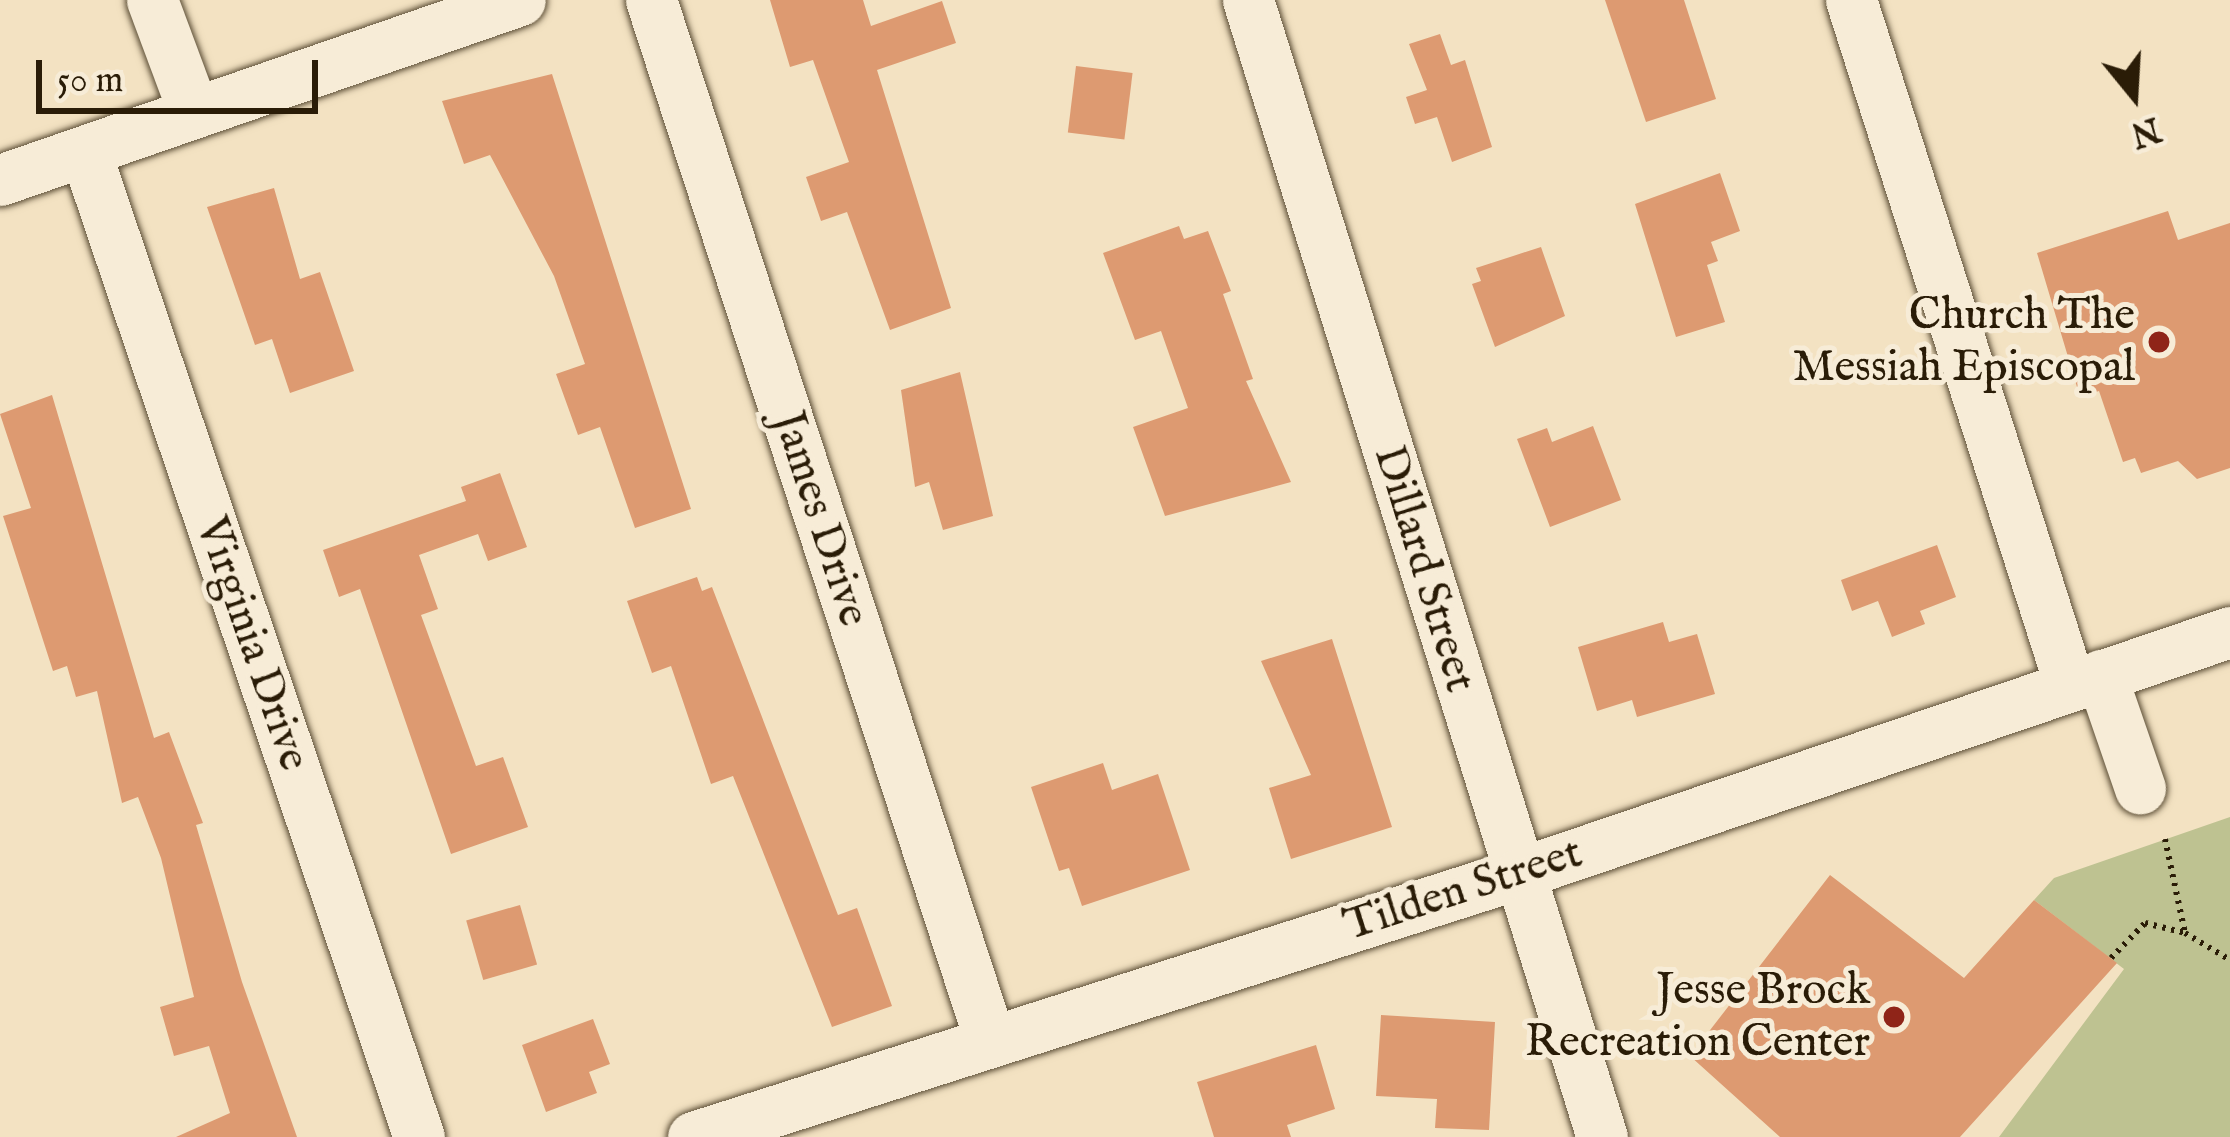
<!DOCTYPE html>
<style>
body{margin:0}
#map{position:relative;width:2230px;height:1137px;overflow:hidden;background:#f3e2c2;font-family:"IM FELL English",serif}
div>[style]{position:absolute}
.green>*{inset:0;background:#bec291}
.building>*{inset:0;background:#dd9a71;transform-origin:0 0}
.path>*{height:6px;margin-top:-3px;transform-origin:0;background:repeating-linear-gradient(90deg,#2a1c07 0 3px,transparent 0 9px)}
.roads{filter:drop-shadow(0 0 3px #5c4e36) drop-shadow(0 0 3px #5c4e36)}
.minor>*{height:51px;margin:-25.5px;padding:0 25.5px;transform-origin:25.5px;border-radius:25.5px;background:#f7ecd7}
.dots>*{width:33px;height:33px;translate:-50% -50%;box-sizing:border-box;border:6px solid #f7ecd7;border-radius:50%}
span{translate:-50% -50%;white-space:nowrap;text-align:center;line-height:1.15;-webkit-text-stroke:10px #f7ecd7;paint-order:stroke}
.poi-label{font-size:45px;color:#2a1c07}
.right{translate:-100% -50%;text-align:right}
.street-label{font-size:45px;color:#2a1c07}
.north{position:absolute;left:2074px;top:36px;width:120px;height:120px;-webkit-text-stroke:9px #f7ecd7;paint-order:stroke;rotate:162deg;font-size:33px;font-weight:700;line-height:48px;text-align:center;color:#2a1c07}
.north::after{content:'';display:block;margin:auto;width:42px;height:54px;background:#2a1c07;clip-path:polygon(50% 0,100% 100%,50% 72%,0 100%)}
.scale{position:absolute;left:36px;top:60px;width:282px;height:54px;box-sizing:border-box;border:6px solid #2a1c07;border-top:0;padding-left:15px;font-size:36px;line-height:42px;white-space:nowrap;color:#2a1c07;-webkit-text-stroke:9px #f7ecd7;paint-order:stroke}
</style>
<div id="map">
<div class="green">
<div style="clip-path:polygon(2230px 817px,2230px 1137px,1999px 1137px,2124px 969px,2034px 900px,2054px 878px)"></div>
</div>
<div class="building">
<div style="clip-path:polygon(770px 0,863px 0,871px 26px,942px 1px,956px 43px,877px 70px,951px 308px,890px 330px,847px 212px,821px 221px,806px 177px,849px 162px,813px 60px,790px 67px)"></div>
<div style="clip-path:polygon(1605px 0,1684px 0,1716px 99px,1646px 122px)"></div>
<div style="clip-path:polygon(1440px 34px,1451px 65px,1465px 60px,1492px 147px,1452px 162px,1437px 117px,1415px 124px,1406px 97px,1427px 90px,1409px 44px)"></div>
<div style="left:1076px;top:66px;width:57px;height:67px;rotate:7deg"></div>
<div style="clip-path:polygon(552px 74px,691px 509px,635px 528px,600px 427px,578px 435px,556px 374px,585px 364px,554px 276px,490px 155px,464px 164px,442px 101px)"></div>
<div style="clip-path:polygon(1720px 173px,1740px 231px,1711px 242px,1718px 261px,1707px 265px,1725px 322px,1676px 337px,1635px 204px)"></div>
<div style="clip-path:polygon(274px 188px,300px 279px,320px 272px,354px 371px,290px 393px,272px 339px,255px 345px,207px 207px)"></div>
<div style="clip-path:polygon(2168px 211px,2178px 240px,2230px 223px,2230px 468px,2197px 479px,2178px 461px,2141px 473px,2135px 458px,2123px 462px,2099px 391px,2080px 397px,2037px 253px)"></div>
<div style="clip-path:polygon(1179px 226px,1184px 239px,1208px 231px,1231px 291px,1223px 294px,1253px 379px,1246px 381px,1291px 482px,1165px 516px,1133px 427px,1188px 408px,1161px 331px,1135px 340px,1103px 253px)"></div>
<div style="clip-path:polygon(1541px 247px,1565px 316px,1495px 347px,1472px 284px,1481px 281px,1476px 268px)"></div>
<div style="clip-path:polygon(960px 372px,993px 516px,943px 530px,929px 482px,915px 487px,901px 390px)"></div>
<div style="clip-path:polygon(52px 395px,154px 738px,169px 732px,203px 823px,196px 825px,242px 982px,297px 1137px,176px 1137px,230px 1113px,209px 1046px,174px 1056px,160px 1007px,194px 997px,161px 858px,138px 797px,122px 803px,97px 691px,76px 697px,67px 666px,53px 671px,3px 516px,31px 508px,0 414px)"></div>
<div style="clip-path:polygon(1593px 426px,1621px 500px,1550px 527px,1517px 439px,1547px 428px,1552px 442px)"></div>
<div style="clip-path:polygon(500px 473px,527px 547px,488px 561px,478px 534px,419px 555px,438px 609px,421px 615px,476px 766px,503px 757px,528px 827px,451px 854px,360px 589px,339px 597px,323px 550px,466px 501px,461px 487px)"></div>
<div style="clip-path:polygon(1937px 545px,1956px 597px,1920px 611px,1925px 624px,1892px 637px,1878px 601px,1852px 611px,1841px 580px)"></div>
<div style="clip-path:polygon(697px 577px,702px 591px,712px 587px,838px 915px,857px 908px,892px 1006px,832px 1027px,733px 776px,711px 784px,671px 666px,652px 673px,627px 601px)"></div>
<div style="clip-path:polygon(1663px 622px,1669px 642px,1697px 634px,1715px 694px,1637px 717px,1632px 700px,1597px 711px,1578px 647px)"></div>
<div style="clip-path:polygon(1332px 639px,1392px 827px,1291px 859px,1269px 788px,1311px 775px,1261px 661px)"></div>
<div style="clip-path:polygon(1103px 763px,1112px 790px,1158px 774px,1190px 870px,1082px 906px,1069px 868px,1059px 871px,1031px 787px)"></div>
<div style="clip-path:polygon(1830px 875px,1964px 978px,2034px 900px,2117px 963px,1960px 1137px,1780px 1137px,1690px 1056px)"></div>
<div style="left:520px;top:905px;width:62px;height:56px;rotate:74deg"></div>
<div style="clip-path:polygon(1381px 1015px,1495px 1022px,1489px 1130px,1435px 1128px,1437px 1099px,1376px 1096px)"></div>
<div style="clip-path:polygon(593px 1019px,610px 1064px,589px 1072px,597px 1093px,546px 1112px,522px 1045px)"></div>
<div style="clip-path:polygon(1316px 1045px,1335px 1109px,1287px 1125px,1291px 1137px,1214px 1137px,1197px 1082px)"></div>
</div>
<div class="path">
<div style="left:2165px;top:839px;width:96px;rotate:78deg"></div>
<div style="left:2185px;top:933px;width:52px;rotate:31deg"></div>
<div style="left:2111px;top:958px;width:49px;rotate:-45.8deg"></div>
<div style="left:2145px;top:923px;width:41px;rotate:14deg"></div>
</div>
<div class="roads">
<div class="minor">
<div style="left:152px;top:0;width:117px;rotate:69.6deg"></div>
<div style="left:651px;top:0;width:1092px;rotate:71.96deg"></div>
<div style="left:1248px;top:0;width:1191px;rotate:72.71deg"></div>
<div style="left:1851px;top:0;width:720px;rotate:72.29deg"></div>
<div style="left:85px;top:151px;width:1041px;rotate:71.29deg"></div>
<div style="left:0;top:180px;width:550px;rotate:-19.09deg"></div>
<div style="left:2101px;top:675px;width:120px;rotate:71deg"></div>
<div style="left:693px;top:1137px;width:868px;rotate:-17.7deg"></div>
<div style="left:1520px;top:873px;width:750px;rotate:-18.75deg"></div>
</div>
</div>
<div class="dots">
<div style="left:2159px;top:342px;background:#8f2418"></div>
<div style="left:1894px;top:1017px;background:#8f2418"></div>
</div>
<div class="poi-label">
<span class="right" style="left:2135px;top:342px">Church The<br>Messiah Episcopal</span>
<span class="right" style="left:1870px;top:1017px">Jesse Brock<br>Recreation Center</span>
</div>
<div class="street-label">
<span style="left:820px;top:519px;rotate:72deg">James Drive</span>
<span style="left:1424px;top:569px;rotate:73deg">Dillard Street</span>
<span style="left:252px;top:644px;rotate:71deg">Virginia Drive</span>
<span style="left:1463px;top:890px;rotate:-18deg">Tilden Street</span>
</div>
<div class="north">N</div>
<div class="scale">50 m</div>
</div>
